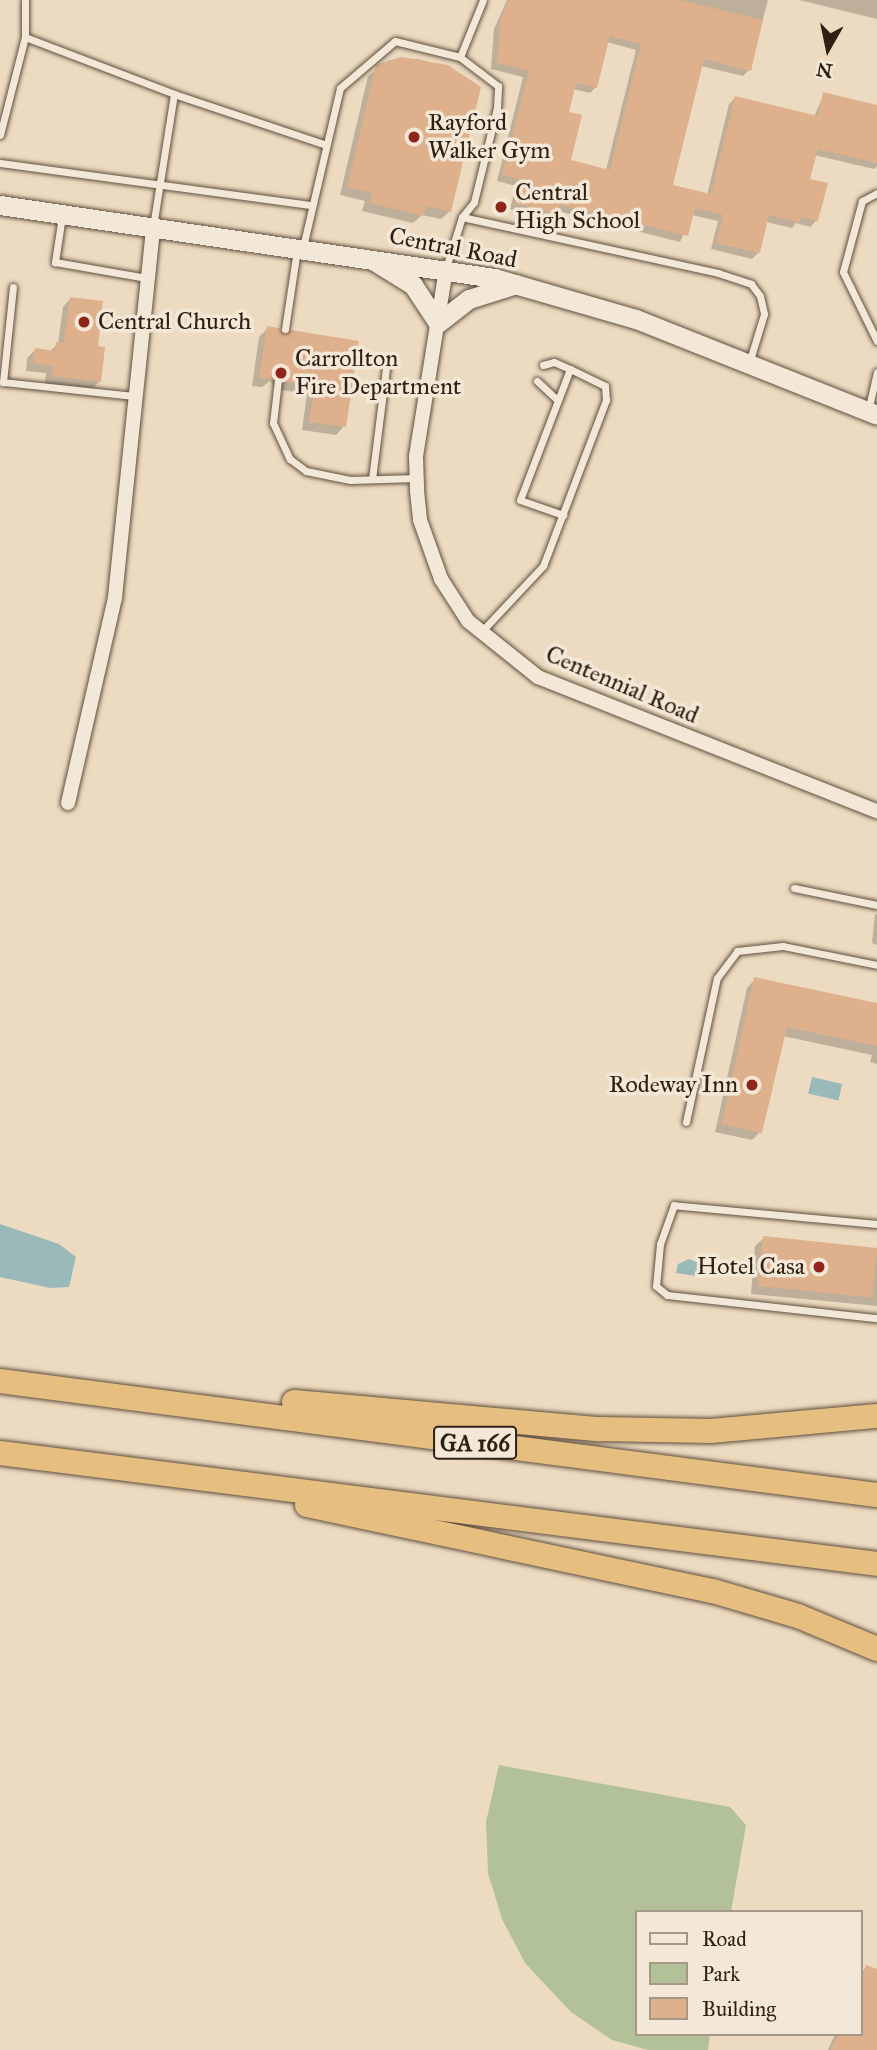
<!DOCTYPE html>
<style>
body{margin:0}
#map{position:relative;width:877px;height:2050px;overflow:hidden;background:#eddbc1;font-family:"IM FELL Great Primer",serif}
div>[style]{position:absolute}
.green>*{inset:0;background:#b2c197}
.water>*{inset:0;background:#9ab9b9;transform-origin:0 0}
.shadow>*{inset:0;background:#0003}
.building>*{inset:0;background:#dfb08c;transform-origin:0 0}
.roads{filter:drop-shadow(0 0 2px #5e4f3e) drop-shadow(0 0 2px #5e4f3e)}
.service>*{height:7px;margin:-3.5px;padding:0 3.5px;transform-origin:3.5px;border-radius:3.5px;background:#f3e8d7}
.minor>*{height:14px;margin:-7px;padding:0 7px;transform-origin:7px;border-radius:7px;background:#f3e8d7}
.tertiary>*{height:19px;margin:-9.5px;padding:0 9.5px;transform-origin:9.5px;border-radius:9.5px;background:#f3e8d7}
.trunk>*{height:24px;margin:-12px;padding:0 12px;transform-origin:12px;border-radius:12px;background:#e6be80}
.dots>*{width:19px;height:19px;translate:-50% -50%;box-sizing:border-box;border:4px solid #f3e8d7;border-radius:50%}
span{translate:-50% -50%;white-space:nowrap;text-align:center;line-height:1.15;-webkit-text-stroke:7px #f3e8d7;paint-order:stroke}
.shield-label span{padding:2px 5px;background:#f3e8d7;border:2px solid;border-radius:5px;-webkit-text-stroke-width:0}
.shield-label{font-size:23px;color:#2f2013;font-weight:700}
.poi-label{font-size:24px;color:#2f2013}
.left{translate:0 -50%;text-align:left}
.right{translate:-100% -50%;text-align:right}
.street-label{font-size:24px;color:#2f2013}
.legend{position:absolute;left:635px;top:1910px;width:228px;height:126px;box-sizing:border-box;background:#f3e8d7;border:2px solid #a59889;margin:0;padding:9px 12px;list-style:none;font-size:21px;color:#2f2013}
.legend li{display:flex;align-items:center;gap:14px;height:35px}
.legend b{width:35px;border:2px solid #a59889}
.north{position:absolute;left:793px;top:14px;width:70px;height:70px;-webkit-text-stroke:5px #f3e8d7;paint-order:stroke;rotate:189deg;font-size:19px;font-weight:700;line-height:28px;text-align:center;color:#2f2013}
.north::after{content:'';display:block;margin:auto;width:24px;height:32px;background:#2f2013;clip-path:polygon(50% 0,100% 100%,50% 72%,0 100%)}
</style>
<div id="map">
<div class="green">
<div style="clip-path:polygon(499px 1765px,730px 1807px,746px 1825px,731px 1912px,637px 1912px,637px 2034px,710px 2034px,708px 2050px,648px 2050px,612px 2040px,571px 2012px,525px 1963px,502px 1919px,488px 1873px,486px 1822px)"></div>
</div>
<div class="water">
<div style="left:812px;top:1077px;width:31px;height:17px;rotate:13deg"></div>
<div style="clip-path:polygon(0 1224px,59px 1244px,76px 1257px,69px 1287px,50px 1288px,0 1277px)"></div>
<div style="clip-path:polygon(689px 1259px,704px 1265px,704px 1277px,676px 1273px,678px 1264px)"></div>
</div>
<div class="shadow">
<div style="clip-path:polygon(evenodd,507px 0,768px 0,749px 70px,743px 76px,701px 66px,671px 186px,707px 195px,729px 104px,735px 98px,814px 117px,824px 94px,877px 107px,877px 166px,874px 169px,814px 155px,808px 180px,817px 220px,810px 227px,796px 223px,792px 228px,766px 222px,758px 253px,752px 259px,711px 249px,718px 221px,692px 215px,680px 242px,558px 211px,549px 219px,510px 209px,516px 186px,497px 181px,523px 77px,491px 69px,494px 29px,507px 0,607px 42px,636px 50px,606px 170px,569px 161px,567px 113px,573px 89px,590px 93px,596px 87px,607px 42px)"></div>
<div style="clip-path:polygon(799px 0,877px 0,877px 19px)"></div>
<div style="clip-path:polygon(419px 59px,447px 67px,450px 211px,441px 219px,422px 215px,413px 223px,362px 211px,365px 201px,340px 195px,368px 76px,389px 60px)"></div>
<div style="clip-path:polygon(70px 299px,96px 347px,100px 381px,92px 389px,45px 383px,46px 373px,26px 371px,27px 358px,35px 350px,49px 352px,58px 344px,63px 307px)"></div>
<div style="clip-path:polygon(268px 328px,278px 330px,344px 426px,336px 435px,302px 430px,307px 394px,276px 389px,270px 381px,262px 387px,252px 386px,259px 337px)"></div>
<div style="clip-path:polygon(875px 914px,877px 915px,877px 945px,872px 943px)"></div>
<div style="clip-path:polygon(755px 979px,877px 1005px,877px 1064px,870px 1062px,872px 1055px,783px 1036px,760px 1132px,752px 1140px,715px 1132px,747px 988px)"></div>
<div style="clip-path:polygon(764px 1238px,877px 1249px,877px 1306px,751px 1294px,755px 1246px)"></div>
<div style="clip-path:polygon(867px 1967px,877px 1971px,877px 2050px,828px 2050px,835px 2034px,861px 2034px,861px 1972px)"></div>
</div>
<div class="building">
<div style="clip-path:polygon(evenodd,508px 0,680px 0,763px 20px,751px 71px,704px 59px,673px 185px,711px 194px,735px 96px,818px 116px,823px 92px,877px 105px,877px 163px,818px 149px,810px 179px,828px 183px,818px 221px,801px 217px,800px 223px,769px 215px,760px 253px,716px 243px,723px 215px,695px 208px,688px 236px,560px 205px,557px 214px,515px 203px,521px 180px,502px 175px,529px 71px,497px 63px,500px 21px,508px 0,610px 36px,641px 44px,610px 170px,571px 160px,582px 115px,569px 112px,576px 83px,597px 88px,610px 36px)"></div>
<div style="clip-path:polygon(401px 57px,448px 65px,481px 87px,451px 212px,426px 206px,423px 216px,370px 203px,372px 193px,347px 187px,376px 65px)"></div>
<div style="clip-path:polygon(70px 297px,103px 301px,98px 346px,105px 347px,101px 382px,52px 376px,53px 366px,33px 363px,35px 348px,55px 351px,56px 342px,64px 343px)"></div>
<div style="clip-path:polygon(267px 326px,279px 328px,285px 335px,291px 330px,359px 341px,346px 427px,309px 422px,315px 386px,284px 381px,279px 374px,272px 379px,259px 378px)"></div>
<div style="clip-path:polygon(754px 977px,877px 1003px,877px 1046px,787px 1027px,762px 1133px,722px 1124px)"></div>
<div style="left:763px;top:1236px;width:115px;height:50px;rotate:6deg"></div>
<div style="clip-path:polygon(866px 1965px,877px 1969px,877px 2050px,831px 2050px,838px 2034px,861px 2034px,861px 1977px)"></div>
</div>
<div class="roads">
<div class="service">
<div style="left:25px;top:0;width:37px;rotate:90deg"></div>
<div style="left:25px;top:37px;width:160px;rotate:20.9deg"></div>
<div style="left:174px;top:94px;width:135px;rotate:99deg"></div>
<div style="left:174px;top:94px;width:160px;rotate:18.5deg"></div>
<div style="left:0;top:135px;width:101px;rotate:-75.7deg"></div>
<div style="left:0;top:163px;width:315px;rotate:7.7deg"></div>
<div style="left:877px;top:193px;width:17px;rotate:152deg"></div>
<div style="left:862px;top:201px;width:73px;rotate:105deg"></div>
<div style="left:843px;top:272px;width:77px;rotate:63.8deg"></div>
<div style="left:62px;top:216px;width:47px;rotate:98.7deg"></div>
<div style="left:55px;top:262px;width:93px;rotate:9.9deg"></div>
<div style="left:462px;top:217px;width:262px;rotate:12.3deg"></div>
<div style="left:718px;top:273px;width:35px;rotate:18deg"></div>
<div style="left:751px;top:284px;width:15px;rotate:53deg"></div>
<div style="left:760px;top:296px;width:18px;rotate:77deg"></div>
<div style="left:764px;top:314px;width:51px;rotate:107deg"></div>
<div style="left:303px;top:247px;width:163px;rotate:-76.9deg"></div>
<div style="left:340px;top:88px;width:72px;rotate:-40.5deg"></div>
<div style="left:395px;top:41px;width:67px;rotate:13.8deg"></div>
<div style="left:460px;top:57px;width:61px;rotate:-68deg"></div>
<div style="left:446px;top:268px;width:53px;rotate:-72.6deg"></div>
<div style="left:462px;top:217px;width:19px;rotate:-51deg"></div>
<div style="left:474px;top:202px;width:97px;rotate:-76.3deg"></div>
<div style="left:497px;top:108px;width:22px;rotate:-87deg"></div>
<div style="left:498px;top:86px;width:48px;rotate:-142.7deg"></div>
<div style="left:13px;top:287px;width:96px;rotate:96deg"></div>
<div style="left:3px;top:382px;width:133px;rotate:6.1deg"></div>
<div style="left:285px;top:329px;width:80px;rotate:-81.4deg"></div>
<div style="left:543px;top:365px;width:11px;rotate:-15deg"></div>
<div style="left:554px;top:362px;width:17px;rotate:24deg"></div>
<div style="left:278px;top:380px;width:43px;rotate:96.6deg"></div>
<div style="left:273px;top:423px;width:40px;rotate:65deg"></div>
<div style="left:290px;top:459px;width:20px;rotate:37deg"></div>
<div style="left:306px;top:471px;width:45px;rotate:11.6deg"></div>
<div style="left:350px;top:480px;width:67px;rotate:-1.7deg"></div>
<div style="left:537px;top:381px;width:26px;rotate:43deg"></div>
<div style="left:868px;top:411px;width:40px;rotate:-77deg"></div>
<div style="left:372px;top:479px;width:119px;rotate:-82.8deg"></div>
<div style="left:481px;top:632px;width:91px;rotate:-46.8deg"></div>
<div style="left:543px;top:566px;width:178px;rotate:-69.2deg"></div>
<div style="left:606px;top:400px;width:14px;rotate:-94deg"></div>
<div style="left:605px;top:386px;width:39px;rotate:-154deg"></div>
<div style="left:570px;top:369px;width:140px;rotate:110.9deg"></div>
<div style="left:520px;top:500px;width:46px;rotate:19.2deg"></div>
<div style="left:794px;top:888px;width:85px;rotate:11.6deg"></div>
<div style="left:686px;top:1122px;width:147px;rotate:-77.9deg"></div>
<div style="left:717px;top:978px;width:34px;rotate:-53deg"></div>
<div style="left:737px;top:951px;width:46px;rotate:-6.2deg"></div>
<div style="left:783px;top:946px;width:96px;rotate:11.4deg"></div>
<div style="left:877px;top:1224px;width:204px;rotate:-174.7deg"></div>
<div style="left:674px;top:1205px;width:41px;rotate:109.7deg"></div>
<div style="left:660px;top:1244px;width:42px;rotate:95.4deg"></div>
<div style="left:656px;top:1286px;width:14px;rotate:39deg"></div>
<div style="left:667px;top:1295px;width:211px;rotate:6.3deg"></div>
</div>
<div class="minor">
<div style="left:446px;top:269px;width:190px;rotate:99.1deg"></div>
<div style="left:416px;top:457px;width:34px;rotate:88deg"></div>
<div style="left:417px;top:491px;width:29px;rotate:84deg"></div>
<div style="left:420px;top:520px;width:63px;rotate:70.4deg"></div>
<div style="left:441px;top:579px;width:50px;rotate:57.3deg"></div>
<div style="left:468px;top:621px;width:90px;rotate:38.7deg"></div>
<div style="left:538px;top:677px;width:365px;rotate:21.6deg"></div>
<div style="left:68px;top:803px;width:211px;rotate:-77.1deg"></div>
<div style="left:115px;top:597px;width:372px;rotate:-84.1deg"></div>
</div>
<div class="tertiary">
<div style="left:0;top:205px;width:499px;rotate:8.4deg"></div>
<div style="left:494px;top:278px;width:148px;rotate:16.1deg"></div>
<div style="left:636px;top:319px;width:259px;rotate:21.7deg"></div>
<div style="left:374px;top:261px;width:46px;rotate:31.6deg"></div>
<div style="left:413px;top:285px;width:45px;rotate:56.7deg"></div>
<div style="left:438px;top:323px;width:39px;rotate:-38deg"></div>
<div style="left:469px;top:299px;width:49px;rotate:-17.7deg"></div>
</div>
<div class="trunk">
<div style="left:0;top:1381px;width:884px;rotate:7.41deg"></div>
<div style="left:294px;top:1402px;width:306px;rotate:5.1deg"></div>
<div style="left:599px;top:1429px;width:112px;rotate:1deg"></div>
<div style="left:711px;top:1431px;width:167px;rotate:-5.2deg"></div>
<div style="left:0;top:1453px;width:884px;rotate:7.21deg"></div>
<div style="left:307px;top:1505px;width:415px;rotate:12deg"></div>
<div style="left:713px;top:1591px;width:89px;rotate:16.4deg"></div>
<div style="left:798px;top:1616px;width:86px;rotate:22.7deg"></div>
</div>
</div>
<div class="dots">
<div style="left:414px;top:137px;background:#8f2418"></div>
<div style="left:501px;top:207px;background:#8f2418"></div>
<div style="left:84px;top:322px;background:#8f2418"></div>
<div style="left:281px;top:373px;background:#8f2418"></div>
<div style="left:752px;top:1085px;background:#8f2418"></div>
<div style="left:819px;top:1267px;background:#8f2418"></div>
</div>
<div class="shield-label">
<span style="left:475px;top:1443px">GA 166</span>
</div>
<div class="poi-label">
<span class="left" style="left:428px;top:137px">Rayford<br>Walker Gym</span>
<span class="left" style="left:515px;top:207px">Central<br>High School</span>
<span class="left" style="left:98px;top:322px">Central Church</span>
<span class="left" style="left:295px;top:373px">Carrollton<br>Fire Department</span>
<span class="right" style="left:738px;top:1085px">Rodeway Inn</span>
<span class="right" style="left:805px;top:1267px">Hotel Casa</span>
</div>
<div class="street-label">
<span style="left:453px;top:248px;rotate:11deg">Central Road</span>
<span style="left:622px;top:685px;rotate:23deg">Centennial Road</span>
</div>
<ul class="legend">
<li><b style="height:9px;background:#f3e8d7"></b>Road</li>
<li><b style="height:19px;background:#b2c197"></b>Park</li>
<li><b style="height:19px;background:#dfb08c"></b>Building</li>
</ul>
<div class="north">N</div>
</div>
